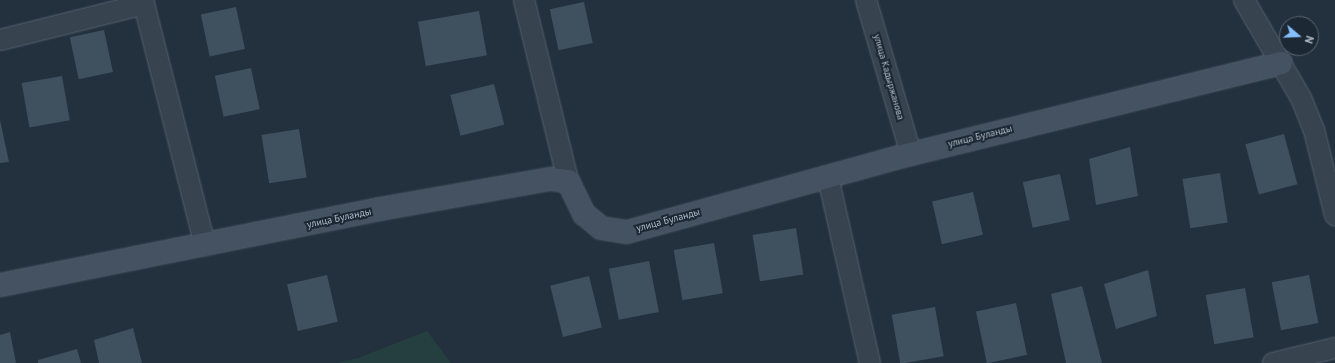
<!DOCTYPE html>
<meta charset="utf-8">
<style>
body{margin:0}
#map{position:relative;width:1335px;height:363px;overflow:hidden;background:#23313f;font-family:"PT Sans",sans-serif}
div>[style]{position:absolute}
.green>*{inset:0;background:#253f40}
.building>*{inset:0;background:#3f505e;transform-origin:0 0}
.roads{filter:drop-shadow(0 0 1px #55616d) drop-shadow(0 0 1px #55616d)}
.street>*{height:20px;margin:-10px;padding:0 10px;transform-origin:10px;border-radius:10px;background:#37434f}
.secondary>*{height:22px;margin:-11px;padding:0 11px;transform-origin:11px;border-radius:11px;background:#455262}
span{translate:-50% -50%;white-space:nowrap;text-align:center;line-height:1.15;-webkit-text-stroke:4px #1c2834;paint-order:stroke}
.street-label{font-size:10px;color:#b3beca}
.north{position:absolute;left:1279px;top:16px;width:40px;height:40px;box-sizing:border-box;background:#1c2834;border:1px solid #586470;border-radius:50%;rotate:109deg;font-size:11px;font-weight:700;line-height:16px;text-align:center;color:#b3beca}
.north::after{content:'';display:block;margin:auto;width:14px;height:18px;background:#86befc;clip-path:polygon(50% 0,100% 100%,50% 72%,0 100%)}
</style>
<div id="map">
<div class="green">
<div style="clip-path:polygon(427px 331px,451px 363px,337px 363px,358px 358px)"></div>
</div>
<div class="building">
<div style="left:584px;top:2px;width:42px;height:35px;rotate:78deg"></div>
<div style="left:236px;top:7px;width:43px;height:36px;rotate:78deg"></div>
<div style="left:479px;top:11px;width:45px;height:62px;rotate:80deg"></div>
<div style="left:104px;top:30px;width:43px;height:35px;rotate:78deg"></div>
<div style="left:251px;top:68px;width:42px;height:37px;rotate:78deg"></div>
<div style="left:62px;top:76px;width:45px;height:41px;rotate:80deg"></div>
<div style="left:494px;top:84px;width:42px;height:45px;rotate:76deg"></div>
<div style="clip-path:polygon(0 120px,9px 162px,0 163px)"></div>
<div style="left:299px;top:129px;width:49px;height:38px;rotate:81deg"></div>
<div style="left:1284px;top:134px;width:52px;height:40px;rotate:75deg"></div>
<div style="clip-path:polygon(1130px 147px,1138px 196px,1096px 205px,1089px 159px)"></div>
<div style="left:1220px;top:173px;width:50px;height:38px;rotate:81deg"></div>
<div style="left:1060px;top:174px;width:47px;height:38px;rotate:78deg"></div>
<div style="left:973px;top:192px;width:44px;height:42px;rotate:77deg"></div>
<div style="left:796px;top:228px;width:47px;height:44px;rotate:81deg"></div>
<div style="left:714px;top:243px;width:51px;height:41px;rotate:80deg"></div>
<div style="left:649px;top:261px;width:52px;height:41px;rotate:79deg"></div>
<div style="clip-path:polygon(1148px 270px,1157px 316px,1116px 329px,1104px 284px)"></div>
<div style="left:327px;top:275px;width:48px;height:41px;rotate:77deg"></div>
<div style="left:1309px;top:275px;width:49px;height:38px;rotate:79deg"></div>
<div style="left:589px;top:276px;width:53px;height:40px;rotate:76deg"></div>
<div style="clip-path:polygon(1082px 286px,1102px 363px,1066px 363px,1051px 294px)"></div>
<div style="left:1245px;top:288px;width:50px;height:40px;rotate:80deg"></div>
<div style="left:1016px;top:303px;width:53px;height:41px;rotate:78deg"></div>
<div style="left:935px;top:307px;width:50px;height:44px;rotate:80deg"></div>
<div style="clip-path:polygon(133px 328px,142px 363px,99px 363px,94px 340px)"></div>
<div style="clip-path:polygon(10px 332px,16px 363px,0 363px,0 335px)"></div>
<div style="clip-path:polygon(77px 349px,81px 363px,38px 363px,38px 360px)"></div>
</div>
<div class="roads">
<div class="street">
<div style="left:143px;top:0;width:253px;rotate:75.8deg"></div>
<div style="left:524px;top:0;width:186px;rotate:76.3deg"></div>
<div style="left:866px;top:0;width:160px;rotate:73.7deg"></div>
<div style="left:1244px;top:0;width:113px;rotate:59.8deg"></div>
<div style="left:1301px;top:98px;width:35px;rotate:68deg"></div>
<div style="left:1314px;top:130px;width:88px;rotate:76.1deg"></div>
<div style="left:0;top:40px;width:148px;rotate:-14deg"></div>
<div style="left:828px;top:177px;width:191px;rotate:77.3deg"></div>
<div style="left:1273px;top:363px;width:64px;rotate:-13.6deg"></div>
</div>
<div class="secondary">
<div style="left:0;top:285px;width:388px;rotate:-11.3deg"></div>
<div style="left:380px;top:209px;width:174px;rotate:-10deg"></div>
<div style="left:551px;top:179px;width:17px;rotate:7deg"></div>
<div style="left:568px;top:181px;width:37px;rotate:64deg"></div>
<div style="left:584px;top:214px;width:22px;rotate:39deg"></div>
<div style="left:601px;top:228px;width:26px;rotate:9deg"></div>
<div style="left:627px;top:232px;width:295px;rotate:-15.4deg"></div>
<div style="left:911px;top:154px;width:381px;rotate:-13.8deg"></div>
</div>
</div>
<div class="street-label">
<span style="left:889px;top:77px;rotate:74deg">улица Кадыржанова</span>
<span style="left:980px;top:136px;rotate:-14deg">улица Буланды</span>
<span style="left:339px;top:218px;rotate:-12deg">улица Буланды</span>
<span style="left:668px;top:220px;rotate:-15deg">улица Буланды</span>
</div>
<div class="north">N</div>
</div>
